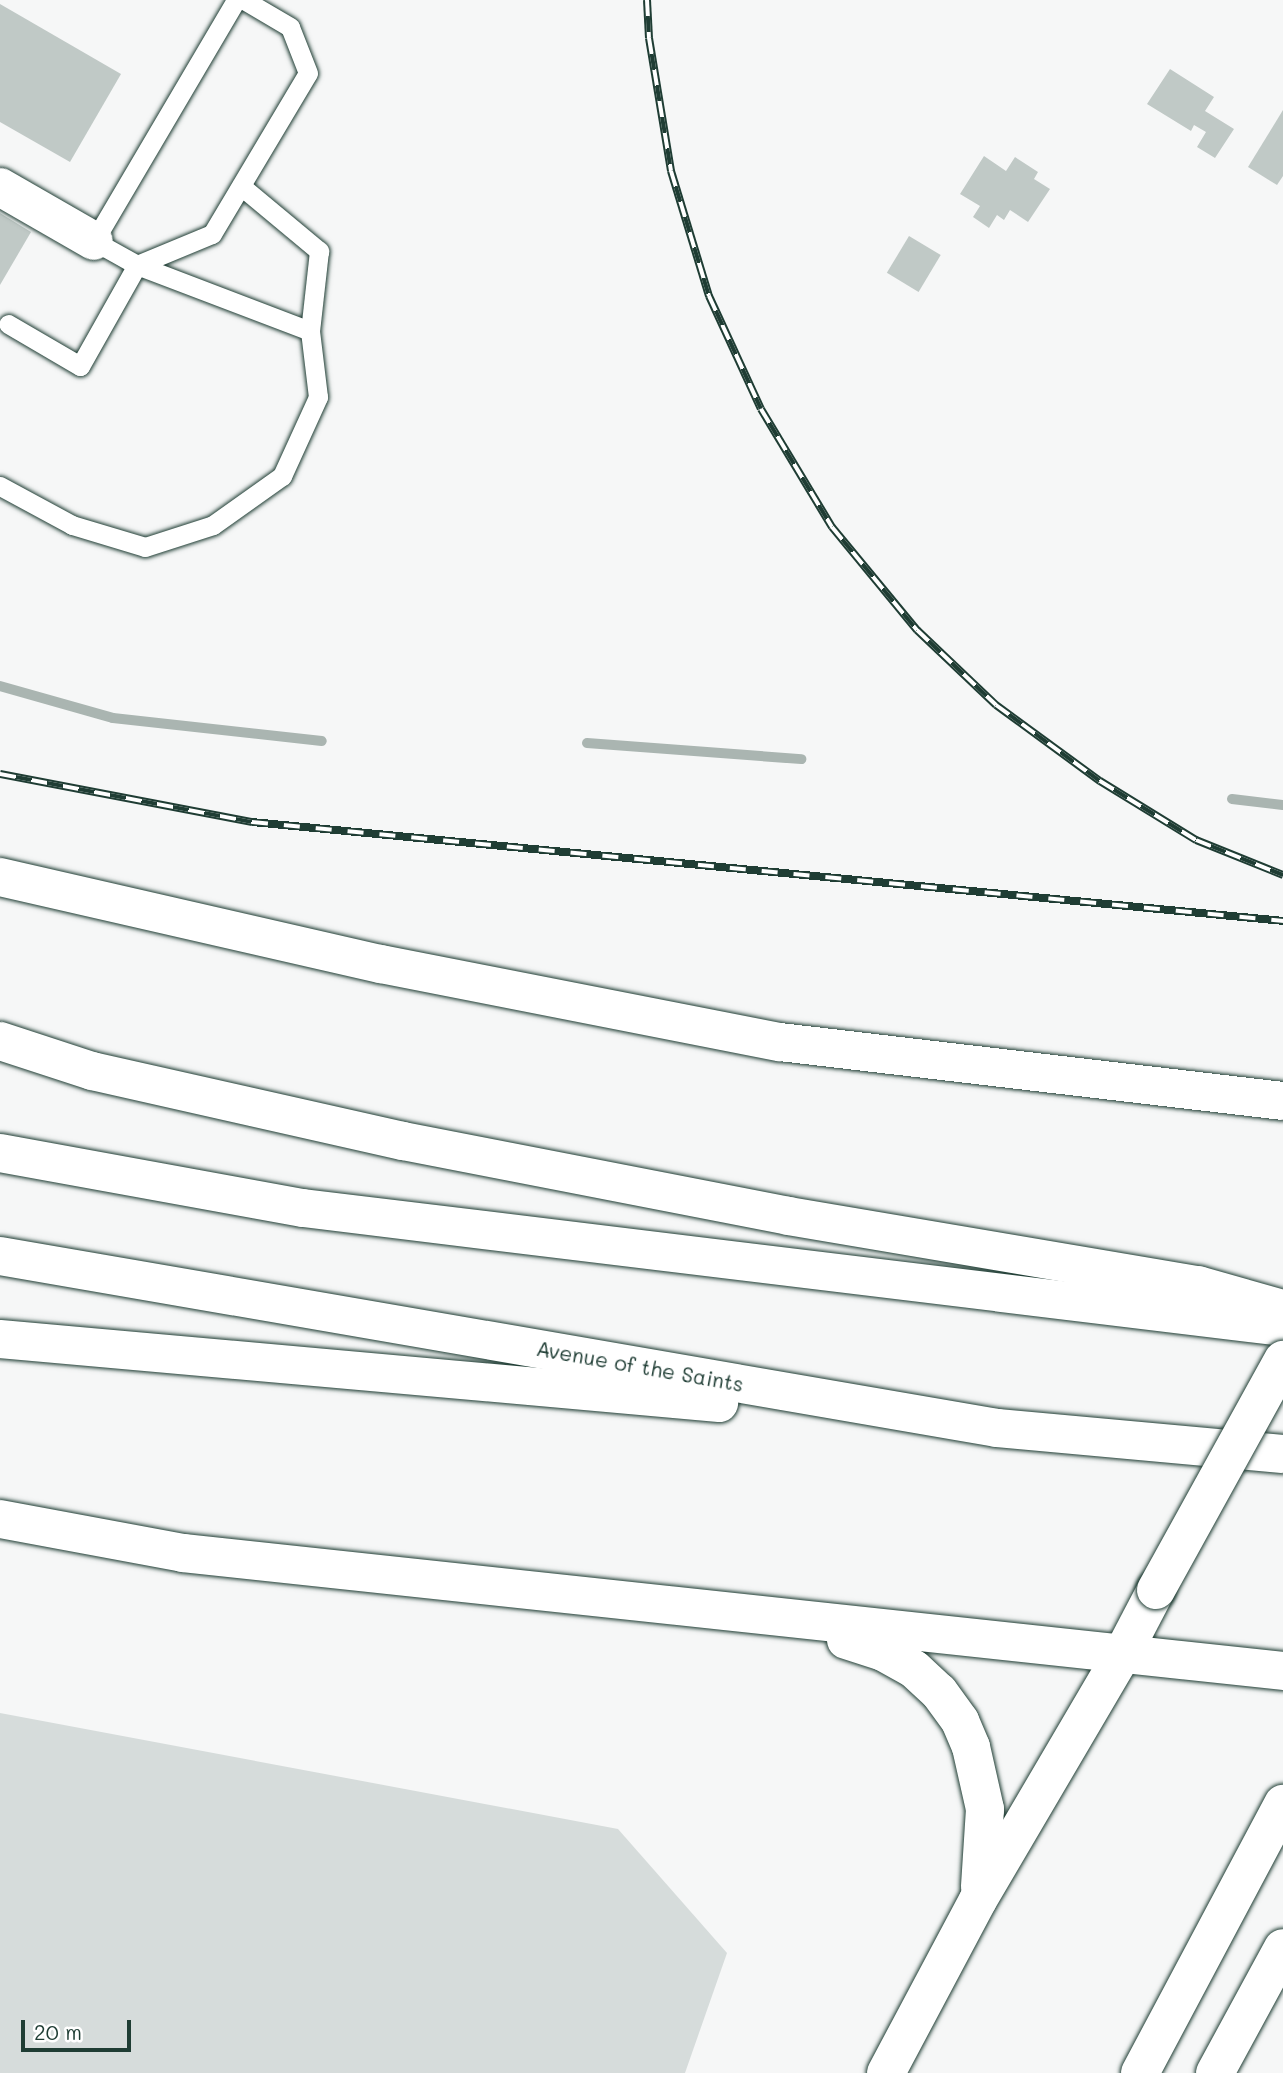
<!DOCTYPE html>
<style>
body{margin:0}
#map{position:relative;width:1283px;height:2073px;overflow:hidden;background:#f6f7f7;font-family:Mali,sans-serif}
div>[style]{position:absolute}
.green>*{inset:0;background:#d6dcdb}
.stream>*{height:10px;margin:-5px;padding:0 5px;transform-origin:5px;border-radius:5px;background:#aab5b1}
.building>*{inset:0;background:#c0c9c6;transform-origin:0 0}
.roads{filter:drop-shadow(0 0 2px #1f3d34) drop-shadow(0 0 2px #1f3d34)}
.service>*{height:19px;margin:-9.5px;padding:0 9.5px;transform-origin:9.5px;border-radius:9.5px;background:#fff}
.minor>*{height:38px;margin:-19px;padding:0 19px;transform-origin:19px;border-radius:19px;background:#fff}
.motorway>*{height:38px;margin:-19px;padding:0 19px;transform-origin:19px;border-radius:19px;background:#fff}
.rail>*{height:8px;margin-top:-4px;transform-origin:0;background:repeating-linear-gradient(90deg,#fff 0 16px,#1f3d34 0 32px);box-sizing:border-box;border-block:2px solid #1f3d34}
.bridges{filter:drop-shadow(0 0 2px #1f3d34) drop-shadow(0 0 2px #1f3d34)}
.motorway-bridge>*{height:38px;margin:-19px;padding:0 19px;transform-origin:19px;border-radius:19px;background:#fff}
span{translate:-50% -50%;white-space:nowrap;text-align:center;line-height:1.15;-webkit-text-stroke:7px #fff;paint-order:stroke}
.street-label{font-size:21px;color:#1f3d34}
.scale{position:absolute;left:21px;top:2020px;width:110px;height:32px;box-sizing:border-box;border:4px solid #1f3d34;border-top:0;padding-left:9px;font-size:21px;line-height:24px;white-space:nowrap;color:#1f3d34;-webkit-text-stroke:5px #fff;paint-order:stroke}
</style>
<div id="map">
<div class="green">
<div style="clip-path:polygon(0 1713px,618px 1829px,727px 1953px,685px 2073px,0 2073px)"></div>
</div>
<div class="stream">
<div style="left:0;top:686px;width:117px;rotate:15.8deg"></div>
<div style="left:113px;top:718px;width:210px;rotate:6.3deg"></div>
<div style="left:587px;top:743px;width:215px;rotate:4.3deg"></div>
<div style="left:1232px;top:799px;width:51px;rotate:6.7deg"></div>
</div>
<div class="building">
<div style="clip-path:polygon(0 4px,121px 74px,70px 162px,0 122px)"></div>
<div style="clip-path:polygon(1170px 69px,1214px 97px,1205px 111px,1234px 129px,1215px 158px,1197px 147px,1206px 132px,1194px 125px,1191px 131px,1147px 104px)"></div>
<div style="clip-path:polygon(1283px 110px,1283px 176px,1277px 185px,1248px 167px)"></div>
<div style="clip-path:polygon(984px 156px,1006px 171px,1015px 157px,1038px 172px,1034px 179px,1050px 189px,1028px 222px,1010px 210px,1004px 220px,997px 215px,989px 228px,973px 217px,980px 206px,960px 194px)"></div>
<div style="clip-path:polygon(0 213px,31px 232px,0 285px)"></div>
<div style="left:909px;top:236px;width:37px;height:43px;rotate:31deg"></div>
</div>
<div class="roads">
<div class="service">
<div style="left:236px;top:0;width:280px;rotate:120.5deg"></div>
<div style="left:94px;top:241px;width:49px;rotate:29.2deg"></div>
<div style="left:137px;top:265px;width:81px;rotate:-22.5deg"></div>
<div style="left:212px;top:234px;width:187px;rotate:-59.2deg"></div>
<div style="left:308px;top:73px;width:49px;rotate:-111.4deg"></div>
<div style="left:290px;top:27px;width:53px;rotate:-149.6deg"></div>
<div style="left:241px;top:186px;width:102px;rotate:39.8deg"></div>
<div style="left:319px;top:251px;width:81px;rotate:96.4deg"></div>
<div style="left:0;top:486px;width:82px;rotate:28.4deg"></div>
<div style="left:72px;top:525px;width:76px;rotate:16.8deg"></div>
<div style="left:145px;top:547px;width:71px;rotate:-17.9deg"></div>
<div style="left:213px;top:525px;width:85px;rotate:-35.4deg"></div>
<div style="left:282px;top:476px;width:87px;rotate:-65.5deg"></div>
<div style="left:318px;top:397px;width:66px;rotate:-96.9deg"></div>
<div style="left:310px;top:331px;width:185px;rotate:-159.1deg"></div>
<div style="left:137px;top:265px;width:116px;rotate:119.4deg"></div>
<div style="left:80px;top:366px;width:83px;rotate:-149.7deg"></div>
</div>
<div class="minor">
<div style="left:0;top:187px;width:108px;rotate:29.9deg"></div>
</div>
<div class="motorway">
<div style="left:0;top:877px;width:391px;rotate:12.9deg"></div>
<div style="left:381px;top:964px;width:407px;rotate:11.1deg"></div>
<div style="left:780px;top:1042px;width:506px;rotate:6.69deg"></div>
<div style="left:0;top:1041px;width:97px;rotate:18.1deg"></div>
<div style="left:92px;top:1071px;width:319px;rotate:12.7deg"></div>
<div style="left:403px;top:1141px;width:392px;rotate:11deg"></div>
<div style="left:788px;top:1216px;width:416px;rotate:9.6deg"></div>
<div style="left:1198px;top:1285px;width:88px;rotate:15.8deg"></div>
<div style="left:0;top:1153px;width:308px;rotate:10.3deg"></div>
<div style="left:303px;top:1208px;width:978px;rotate:6.93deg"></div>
<div style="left:0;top:1256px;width:1012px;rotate:9.79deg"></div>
<div style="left:997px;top:1428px;width:287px;rotate:5.2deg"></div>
<div style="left:0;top:1339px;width:722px;rotate:5.09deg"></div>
<div style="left:0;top:1519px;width:186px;rotate:10.5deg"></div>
<div style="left:183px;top:1553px;width:1106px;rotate:6.12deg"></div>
<div style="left:846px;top:1640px;width:39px;rotate:18deg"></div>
<div style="left:883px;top:1652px;width:35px;rotate:29deg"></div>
<div style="left:914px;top:1669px;width:34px;rotate:43deg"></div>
<div style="left:939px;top:1692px;width:36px;rotate:54deg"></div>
<div style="left:960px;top:1721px;width:28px;rotate:67deg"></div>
<div style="left:971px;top:1747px;width:64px;rotate:77.3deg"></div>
<div style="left:985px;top:1809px;width:78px;rotate:93.7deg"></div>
<div style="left:886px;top:2073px;width:196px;rotate:-62deg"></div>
<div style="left:978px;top:1900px;width:286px;rotate:-59.6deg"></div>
<div style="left:1123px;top:1653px;width:71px;rotate:-62.4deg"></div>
<div style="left:1140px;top:2073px;width:305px;rotate:-62deg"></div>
<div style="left:1215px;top:2073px;width:142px;rotate:-61.5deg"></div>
</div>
</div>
<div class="rail">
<div style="left:647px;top:0;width:38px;rotate:87deg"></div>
<div style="left:649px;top:38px;width:135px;rotate:80.6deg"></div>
<div style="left:671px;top:171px;width:131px;rotate:73.1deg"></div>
<div style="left:709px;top:296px;width:124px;rotate:65.3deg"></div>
<div style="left:761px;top:409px;width:138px;rotate:59deg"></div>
<div style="left:832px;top:527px;width:134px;rotate:50.5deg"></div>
<div style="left:917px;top:630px;width:109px;rotate:43.5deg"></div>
<div style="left:996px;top:705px;width:129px;rotate:36.2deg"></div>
<div style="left:1100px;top:781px;width:113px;rotate:31.6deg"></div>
<div style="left:1196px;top:840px;width:94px;rotate:21.9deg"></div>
<div style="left:0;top:774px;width:257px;rotate:10.8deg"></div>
<div style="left:252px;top:822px;width:1036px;rotate:5.48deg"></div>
</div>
<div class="bridges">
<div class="motorway-bridge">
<div style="left:1156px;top:1590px;width:263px;rotate:-61.1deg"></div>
</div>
</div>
<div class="street-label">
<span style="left:640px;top:1366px;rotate:10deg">Avenue of the Saints</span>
</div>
<div class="scale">20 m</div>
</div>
